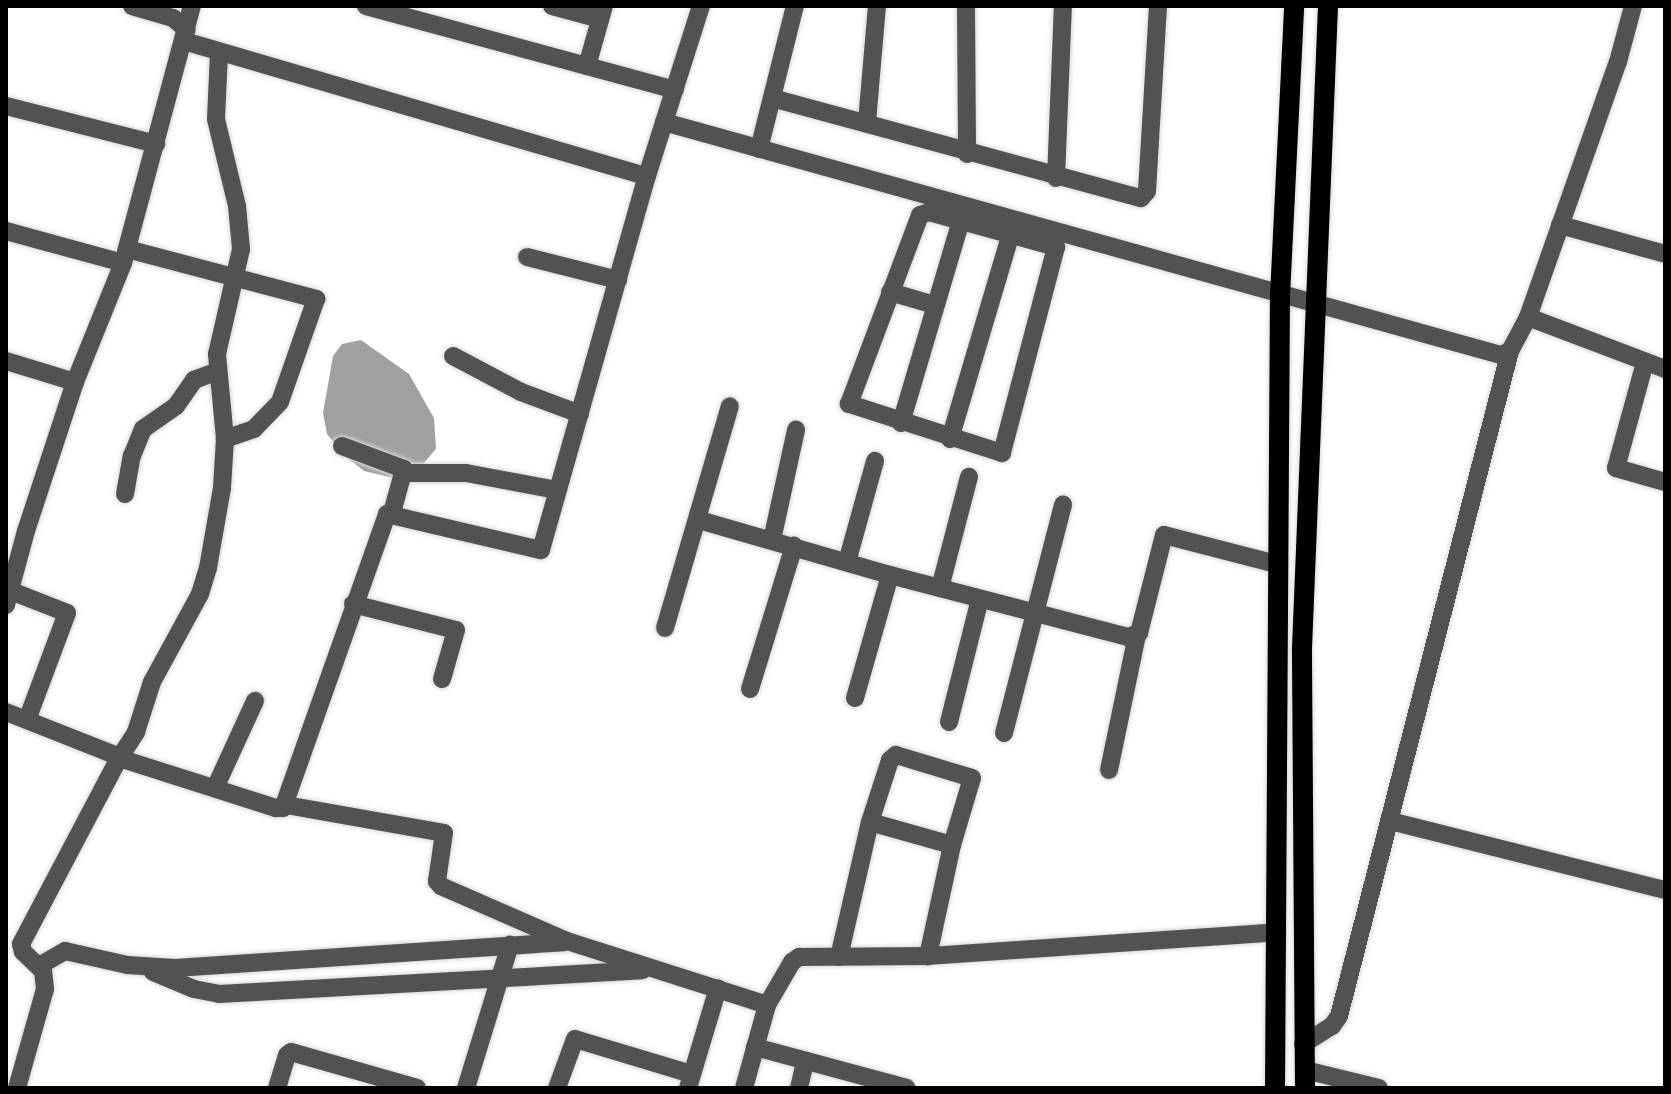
<!DOCTYPE html>
<style>
body{margin:0}
#map{position:relative;width:1671px;height:1094px;overflow:hidden;background:#fff;font-family:"PT Sans Narrow",sans-serif}
div>[style]{position:absolute}
.water>*{inset:0;background:#a0a0a0}
.roads{filter:drop-shadow(0 0 2px #dbdbdb) drop-shadow(0 0 2px #dbdbdb)}
.minor>*{height:18px;margin:-9px;padding:0 9px;transform-origin:9px;border-radius:9px;background:#525252}
.major>*{height:20px;margin:-10px;padding:0 10px;transform-origin:10px;border-radius:10px;background:#000}
span{translate:-50% -50%;white-space:nowrap;text-align:center;line-height:1.15;-webkit-text-stroke:8px #fff;paint-order:stroke}
.frame{position:absolute;inset:0;border:8px solid #000;pointer-events:none}
</style>
<div id="map">
<div class="water">
<div style="clip-path:polygon(361px 340px,409px 374px,434px 418px,436px 449px,423px 464px,394px 478px,364px 471px,345px 456px,327px 434px,323px 413px,333px 356px,342px 344px)"></div>
</div>
<div class="roads">
<div class="minor">
<div style="left:132px;top:6px;width:43px;rotate:16.3deg"></div>
<div style="left:173px;top:18px;width:18px;rotate:41deg"></div>
<div style="left:366px;top:6px;width:320px;rotate:15.2deg"></div>
<div style="left:552px;top:6px;width:50px;rotate:15.2deg"></div>
<div style="left:966px;top:6px;width:148px;rotate:89.6deg"></div>
<div style="left:184px;top:41px;width:482px;rotate:16.3deg"></div>
<div style="left:587px;top:66px;width:62px;rotate:-74.2deg"></div>
<div style="left:772px;top:98px;width:382px;rotate:15.2deg"></div>
<div style="left:1141px;top:198px;width:9px;rotate:-49deg"></div>
<div style="left:1147px;top:191px;width:185px;rotate:-86.6deg"></div>
<div style="left:6px;top:106px;width:155px;rotate:14.2deg"></div>
<div style="left:664px;top:122px;width:869px;rotate:15.56deg"></div>
<div style="left:1501px;top:355px;width:10px;rotate:-24deg"></div>
<div style="left:1510px;top:351px;width:38px;rotate:-62deg"></div>
<div style="left:1528px;top:317px;width:270px;rotate:-70.6deg"></div>
<div style="left:1618px;top:62px;width:58px;rotate:-75deg"></div>
<div style="left:867px;top:122px;width:116px;rotate:-85.1deg"></div>
<div style="left:759px;top:149px;width:147px;rotate:-75.9deg"></div>
<div style="left:1056px;top:178px;width:172px;rotate:-87.7deg"></div>
<div style="left:929px;top:212px;width:132px;rotate:15.4deg"></div>
<div style="left:1056px;top:247px;width:213px;rotate:104.7deg"></div>
<div style="left:1002px;top:453px;width:161px;rotate:-162.2deg"></div>
<div style="left:849px;top:404px;width:202px;rotate:-69.4deg"></div>
<div style="left:920px;top:215px;width:9px;rotate:-18deg"></div>
<div style="left:1560px;top:225px;width:109px;rotate:15.4deg"></div>
<div style="left:6px;top:231px;width:121px;rotate:15.3deg"></div>
<div style="left:127px;top:249px;width:196px;rotate:14.8deg"></div>
<div style="left:316px;top:299px;width:109px;rotate:109.3deg"></div>
<div style="left:280px;top:402px;width:37px;rotate:134deg"></div>
<div style="left:254px;top:429px;width:31px;rotate:161deg"></div>
<div style="left:527px;top:257px;width:94px;rotate:14.2deg"></div>
<div style="left:890px;top:292px;width:47px;rotate:16.1deg"></div>
<div style="left:1528px;top:317px;width:147px;rotate:20.8deg"></div>
<div style="left:453px;top:356px;width:77px;rotate:27.9deg"></div>
<div style="left:521px;top:392px;width:63px;rotate:20.4deg"></div>
<div style="left:6px;top:361px;width:72px;rotate:16.9deg"></div>
<div style="left:1645px;top:362px;width:110px;rotate:105.3deg"></div>
<div style="left:1616px;top:468px;width:51px;rotate:15.9deg"></div>
<div style="left:901px;top:423px;width:212px;rotate:-73.5deg"></div>
<div style="left:950px;top:439px;width:215px;rotate:-73.5deg"></div>
<div style="left:342px;top:446px;width:66px;rotate:20.4deg"></div>
<div style="left:404px;top:469px;width:46px;rotate:105.3deg"></div>
<div style="left:405px;top:473px;width:61px"></div>
<div style="left:466px;top:473px;width:93px;rotate:10.6deg"></div>
<div style="left:125px;top:494px;width:39px;rotate:-80deg"></div>
<div style="left:132px;top:456px;width:29px;rotate:-68deg"></div>
<div style="left:143px;top:429px;width:40px;rotate:-34.9deg"></div>
<div style="left:176px;top:406px;width:32px;rotate:-55deg"></div>
<div style="left:194px;top:380px;width:25px;rotate:-21deg"></div>
<div style="left:699px;top:520px;width:199px;rotate:16.1deg"></div>
<div style="left:890px;top:575px;width:246px;rotate:14.6deg"></div>
<div style="left:1128px;top:637px;width:12px;rotate:-20deg"></div>
<div style="left:1139px;top:633px;width:101px;rotate:-75.7deg"></div>
<div style="left:1164px;top:535px;width:116px;rotate:14.5deg"></div>
<div style="left:772px;top:540px;width:113px;rotate:-77.7deg"></div>
<div style="left:847px;top:562px;width:105px;rotate:-74.5deg"></div>
<div style="left:940px;top:588px;width:115px;rotate:-75.4deg"></div>
<div style="left:11px;top:591px;width:60px;rotate:21.4deg"></div>
<div style="left:67px;top:613px;width:114px;rotate:110.5deg"></div>
<div style="left:353px;top:604px;width:106px;rotate:14.2deg"></div>
<div style="left:456px;top:630px;width:51px;rotate:105.9deg"></div>
<div style="left:6px;top:605px;width:77px;rotate:-74.9deg"></div>
<div style="left:26px;top:531px;width:157px;rotate:-71.8deg"></div>
<div style="left:75px;top:382px;width:128px;rotate:-68deg"></div>
<div style="left:123px;top:263px;width:266px;rotate:-75deg"></div>
<div style="left:665px;top:628px;width:231px;rotate:-73.7deg"></div>
<div style="left:750px;top:689px;width:150px;rotate:-72.9deg"></div>
<div style="left:855px;top:698px;width:128px;rotate:-74.1deg"></div>
<div style="left:6px;top:712px;width:123px;rotate:21.5deg"></div>
<div style="left:120px;top:757px;width:30px;rotate:-57deg"></div>
<div style="left:136px;top:732px;width:52px;rotate:-72.3deg"></div>
<div style="left:152px;top:682px;width:100px;rotate:-61.4deg"></div>
<div style="left:200px;top:594px;width:27px;rotate:-73deg"></div>
<div style="left:208px;top:568px;width:81px;rotate:-80.1deg"></div>
<div style="left:222px;top:488px;width:49px;rotate:-86.5deg"></div>
<div style="left:225px;top:439px;width:85px;rotate:-95.4deg"></div>
<div style="left:217px;top:354px;width:108px;rotate:-77.1deg"></div>
<div style="left:241px;top:249px;width:43px;rotate:-95.3deg"></div>
<div style="left:237px;top:206px;width:89px;rotate:-103.6deg"></div>
<div style="left:216px;top:119px;width:65px;rotate:-87.4deg"></div>
<div style="left:949px;top:722px;width:127px;rotate:-75.9deg"></div>
<div style="left:1004px;top:733px;width:236px;rotate:-75.5deg"></div>
<div style="left:1109px;top:770px;width:138px;rotate:-78.3deg"></div>
<div style="left:215px;top:788px;width:96px;rotate:-65.3deg"></div>
<div style="left:286px;top:805px;width:160px;rotate:10deg"></div>
<div style="left:444px;top:833px;width:49px;rotate:98.3deg"></div>
<div style="left:437px;top:881px;width:6px;rotate:51deg"></div>
<div style="left:441px;top:886px;width:137px;rotate:23.6deg"></div>
<div style="left:567px;top:941px;width:210px;rotate:17.7deg"></div>
<div style="left:767px;top:1005px;width:50px;rotate:-59.8deg"></div>
<div style="left:792px;top:962px;width:9px;rotate:-36deg"></div>
<div style="left:799px;top:957px;width:129px;rotate:-0.4deg"></div>
<div style="left:928px;top:956px;width:349px;rotate:-3.9deg"></div>
<div style="left:1390px;top:821px;width:284px;rotate:14.1deg"></div>
<div style="left:870px;top:822px;width:85px;rotate:15.7deg"></div>
<div style="left:839px;top:957px;width:139px;rotate:-77.1deg"></div>
<div style="left:870px;top:822px;width:65px;rotate:-72.1deg"></div>
<div style="left:890px;top:760px;width:8px;rotate:-40deg"></div>
<div style="left:896px;top:755px;width:79px;rotate:16.8deg"></div>
<div style="left:972px;top:778px;width:70px;rotate:106.6deg"></div>
<div style="left:952px;top:845px;width:114px;rotate:102.2deg"></div>
<div style="left:39px;top:966px;width:30px;rotate:-30deg"></div>
<div style="left:65px;top:951px;width:64px;rotate:12.7deg"></div>
<div style="left:127px;top:965px;width:48px;rotate:3.6deg"></div>
<div style="left:175px;top:968px;width:390px;rotate:-3.8deg"></div>
<div style="left:153px;top:972px;width:44px;rotate:22.5deg"></div>
<div style="left:194px;top:989px;width:25px;rotate:11deg"></div>
<div style="left:219px;top:994px;width:424px;rotate:-3.2deg"></div>
<div style="left:1303px;top:1044px;width:34px;rotate:-32deg"></div>
<div style="left:1332px;top:1026px;width:12px;rotate:-55deg"></div>
<div style="left:1339px;top:1016px;width:687px;rotate:-75.58deg"></div>
<div style="left:755px;top:1047px;width:157px;rotate:15.1deg"></div>
<div style="left:1305px;top:1070px;width:76px;rotate:13.7deg"></div>
<div style="left:17px;top:1088px;width:103px;rotate:-74.2deg"></div>
<div style="left:45px;top:989px;width:18px;rotate:-96deg"></div>
<div style="left:43px;top:971px;width:28px;rotate:-136deg"></div>
<div style="left:23px;top:952px;width:8px;rotate:-104deg"></div>
<div style="left:21px;top:944px;width:210px;rotate:-62.2deg"></div>
<div style="left:119px;top:758px;width:165px;rotate:17.7deg"></div>
<div style="left:276px;top:808px;width:7px"></div>
<div style="left:283px;top:808px;width:312px;rotate:-70.5deg"></div>
<div style="left:387px;top:514px;width:158px;rotate:13.2deg"></div>
<div style="left:541px;top:550px;width:389px;rotate:-74.2deg"></div>
<div style="left:647px;top:176px;width:178px;rotate:-72.4deg"></div>
<div style="left:277px;top:1088px;width:34px;rotate:-73deg"></div>
<div style="left:287px;top:1055px;width:5px;rotate:-37deg"></div>
<div style="left:291px;top:1052px;width:131px;rotate:15.9deg"></div>
<div style="left:466px;top:1088px;width:150px;rotate:-72.9deg"></div>
<div style="left:557px;top:1088px;width:52px;rotate:-69.8deg"></div>
<div style="left:575px;top:1039px;width:122px;rotate:16.7deg"></div>
<div style="left:688px;top:1088px;width:104px;rotate:-73.3deg"></div>
<div style="left:744px;top:1088px;width:86px;rotate:-74.5deg"></div>
<div style="left:799px;top:1088px;width:28px;rotate:-77deg"></div>
</div>
<div class="major">
<div style="left:1275px;top:1088px;width:792px;rotate:-89.64deg"></div>
<div style="left:1280px;top:296px;width:290px;rotate:-87.2deg"></div>
<div style="left:1305px;top:1088px;width:440px;rotate:-90.4deg"></div>
<div style="left:1302px;top:648px;width:643px;rotate:-87.68deg"></div>
</div>
</div>
<div class="frame"></div>
</div>
